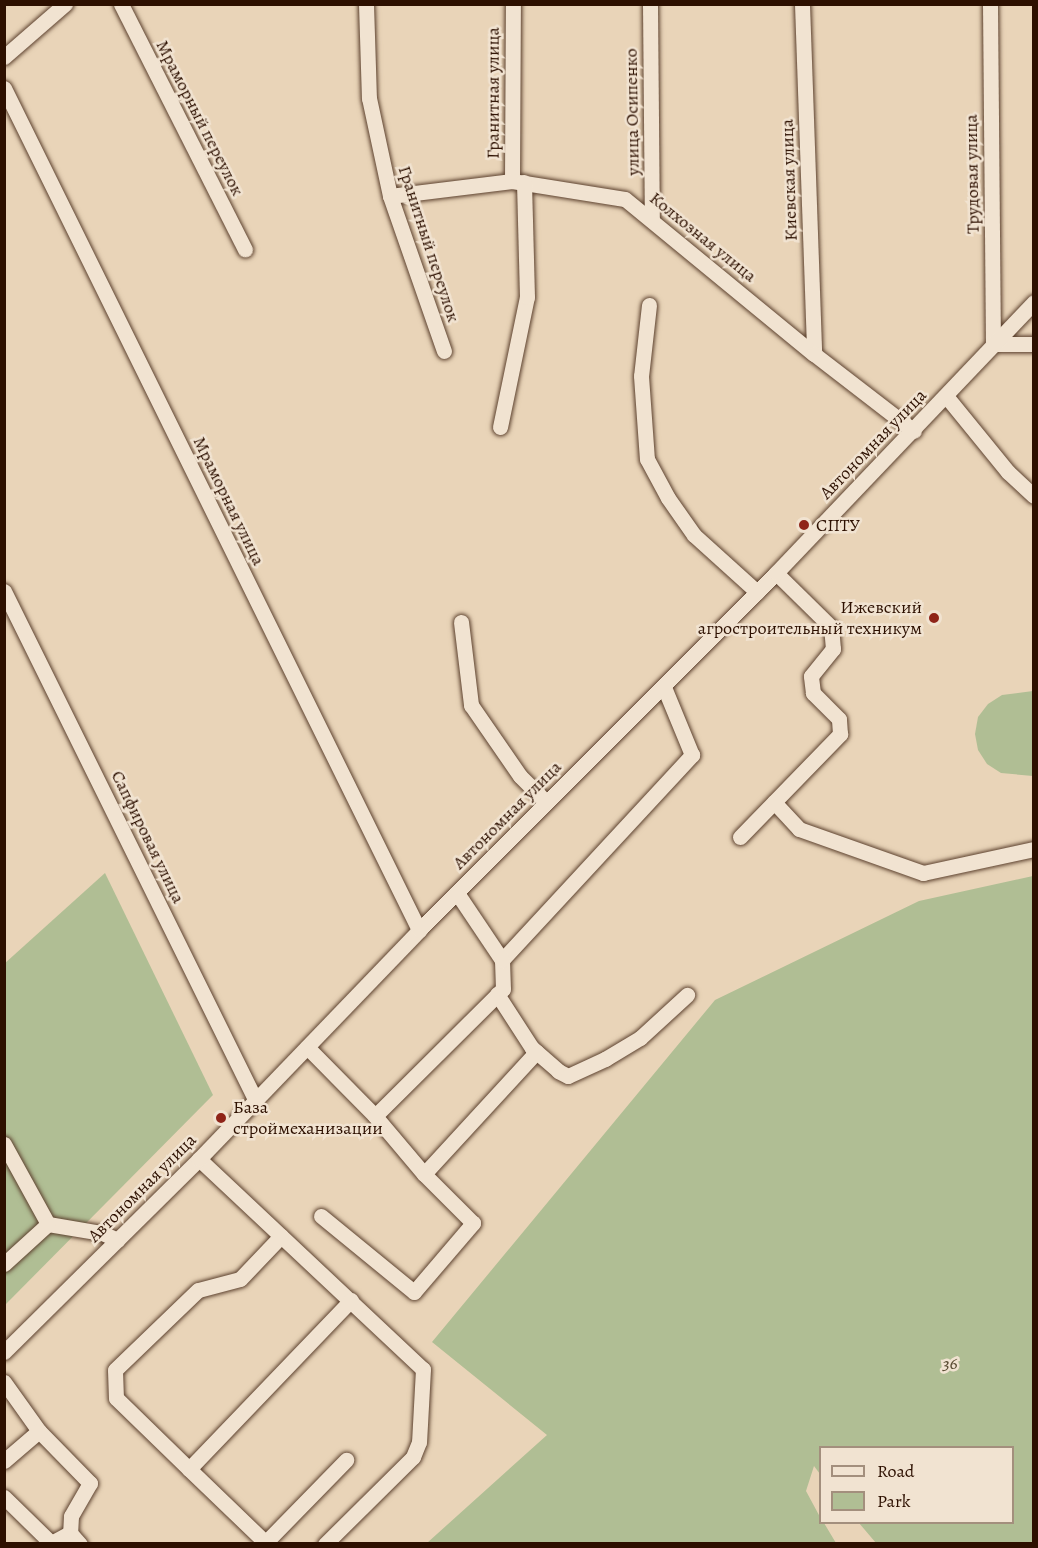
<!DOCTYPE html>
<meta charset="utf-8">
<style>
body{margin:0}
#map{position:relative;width:1038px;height:1548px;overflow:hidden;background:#e9d4b8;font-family:Alegreya,serif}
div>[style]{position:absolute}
.green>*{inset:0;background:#b0be94}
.roads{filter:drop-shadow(0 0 2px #5c412e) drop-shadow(0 0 2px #5c412e)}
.minor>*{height:15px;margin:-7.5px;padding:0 7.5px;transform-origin:7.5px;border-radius:7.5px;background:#f1e3d1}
.dots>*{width:16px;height:16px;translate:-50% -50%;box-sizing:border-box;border:3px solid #f1e3d1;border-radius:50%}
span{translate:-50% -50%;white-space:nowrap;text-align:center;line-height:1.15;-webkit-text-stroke:5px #f1e3d1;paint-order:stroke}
.street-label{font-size:18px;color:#2d1000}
.poi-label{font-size:18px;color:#2d1000}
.left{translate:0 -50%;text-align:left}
.right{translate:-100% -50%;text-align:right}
.park-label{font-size:18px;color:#5b4d34;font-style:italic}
.frame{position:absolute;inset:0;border:6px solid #2d1000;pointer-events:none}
.legend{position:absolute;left:819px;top:1446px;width:195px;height:78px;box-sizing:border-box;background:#f1e3d1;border:2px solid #a38f7d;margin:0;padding:8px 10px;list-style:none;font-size:18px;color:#2d1000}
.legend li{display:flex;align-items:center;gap:12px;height:30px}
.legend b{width:30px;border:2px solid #a38f7d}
</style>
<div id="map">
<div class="green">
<div style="clip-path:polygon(1033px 691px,1033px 776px,1001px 773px,987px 764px,978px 750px,975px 734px,978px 717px,988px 704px,1002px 695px)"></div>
<div style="clip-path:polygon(105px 873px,213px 1095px,5px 1305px,4px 964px)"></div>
<div style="clip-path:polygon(1033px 876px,1033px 1543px,876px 1543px,859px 1523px,1012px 1522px,1012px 1448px,820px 1448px,820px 1474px,814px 1466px,806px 1491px,820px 1517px,820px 1522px,824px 1523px,836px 1543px,427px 1543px,547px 1435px,432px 1342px,715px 1000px,919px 901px)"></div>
</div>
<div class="roads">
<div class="minor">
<div style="left:121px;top:4px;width:275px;rotate:63.2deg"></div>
<div style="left:366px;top:4px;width:94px;rotate:88.2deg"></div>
<div style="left:369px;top:98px;width:100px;rotate:77.9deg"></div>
<div style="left:390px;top:196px;width:164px;rotate:70.8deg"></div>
<div style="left:650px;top:4px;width:215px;rotate:89.5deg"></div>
<div style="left:802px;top:4px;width:350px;rotate:88deg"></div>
<div style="left:990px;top:4px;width:340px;rotate:89.5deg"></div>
<div style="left:4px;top:57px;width:81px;rotate:-41deg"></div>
<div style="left:4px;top:88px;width:939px;rotate:63.76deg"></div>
<div style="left:512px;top:181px;width:177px;rotate:-89.7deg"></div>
<div style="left:390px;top:196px;width:123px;rotate:-7deg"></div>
<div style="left:512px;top:181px;width:114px;rotate:9.1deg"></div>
<div style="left:625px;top:199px;width:244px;rotate:39.4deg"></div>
<div style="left:814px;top:354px;width:126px;rotate:37.6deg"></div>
<div style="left:649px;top:305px;width:71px;rotate:96.4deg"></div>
<div style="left:641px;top:376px;width:83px;rotate:85.9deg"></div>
<div style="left:647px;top:459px;width:44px;rotate:61.7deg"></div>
<div style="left:668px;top:498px;width:45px;rotate:54.9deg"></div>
<div style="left:694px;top:535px;width:85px;rotate:42.1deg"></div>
<div style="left:993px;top:344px;width:41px"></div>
<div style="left:946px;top:396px;width:98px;rotate:50.8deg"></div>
<div style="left:1008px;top:472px;width:35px;rotate:43deg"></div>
<div style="left:500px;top:427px;width:133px;rotate:-78.3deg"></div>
<div style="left:527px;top:297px;width:115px;rotate:-91.5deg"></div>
<div style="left:4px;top:591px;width:569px;rotate:63.71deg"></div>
<div style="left:461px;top:622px;width:84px;rotate:83.1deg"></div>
<div style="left:471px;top:705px;width:86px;rotate:55.4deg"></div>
<div style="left:520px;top:776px;width:37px;rotate:45deg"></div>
<div style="left:774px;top:802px;width:37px;rotate:47deg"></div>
<div style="left:799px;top:829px;width:132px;rotate:19.5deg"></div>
<div style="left:923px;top:873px;width:114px;rotate:-12.2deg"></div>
<div style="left:740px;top:837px;width:144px;rotate:-45.8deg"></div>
<div style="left:840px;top:734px;width:15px;rotate:-94deg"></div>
<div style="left:839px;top:719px;width:37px;rotate:-135deg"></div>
<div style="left:813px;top:693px;width:17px;rotate:-97deg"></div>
<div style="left:811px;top:676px;width:35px;rotate:-51deg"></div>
<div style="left:833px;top:649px;width:22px;rotate:-95deg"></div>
<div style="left:831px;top:627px;width:77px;rotate:-135.5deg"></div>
<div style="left:502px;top:960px;width:280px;rotate:-47.2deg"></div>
<div style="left:692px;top:755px;width:74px;rotate:-112.4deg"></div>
<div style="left:497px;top:994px;width:64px;rotate:57.1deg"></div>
<div style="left:532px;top:1048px;width:35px;rotate:41deg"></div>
<div style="left:558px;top:1071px;width:11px;rotate:27deg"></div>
<div style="left:568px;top:1076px;width:41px;rotate:-24.7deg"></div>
<div style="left:605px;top:1059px;width:41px;rotate:-31deg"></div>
<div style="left:640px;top:1038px;width:64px;rotate:-42.5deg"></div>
<div style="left:307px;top:1047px;width:97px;rotate:45.4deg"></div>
<div style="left:375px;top:1116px;width:180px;rotate:-44.8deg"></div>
<div style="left:503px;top:989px;width:29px;rotate:-92deg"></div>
<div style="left:502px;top:960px;width:81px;rotate:-123.9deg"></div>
<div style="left:375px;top:1116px;width:76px;rotate:49.8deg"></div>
<div style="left:424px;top:1174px;width:166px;rotate:-47.4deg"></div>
<div style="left:4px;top:1144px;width:91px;rotate:61.2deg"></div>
<div style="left:199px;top:1159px;width:307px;rotate:43.2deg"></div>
<div style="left:423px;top:1369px;width:73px;rotate:93.1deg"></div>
<div style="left:419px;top:1442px;width:16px;rotate:112deg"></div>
<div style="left:413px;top:1457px;width:124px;rotate:135.3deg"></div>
<div style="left:321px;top:1216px;width:120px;rotate:39.3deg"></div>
<div style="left:414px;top:1292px;width:91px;rotate:-49.5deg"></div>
<div style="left:473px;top:1223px;width:69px;rotate:-135deg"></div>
<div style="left:48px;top:1224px;width:55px;rotate:9.5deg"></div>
<div style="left:102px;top:1233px;width:17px;rotate:24deg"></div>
<div style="left:281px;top:1236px;width:59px;rotate:133.6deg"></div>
<div style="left:240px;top:1279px;width:43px;rotate:165.3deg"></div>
<div style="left:198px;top:1290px;width:115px;rotate:136.1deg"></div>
<div style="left:115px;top:1370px;width:28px;rotate:88deg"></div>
<div style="left:116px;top:1398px;width:102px;rotate:44.2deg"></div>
<div style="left:189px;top:1469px;width:234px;rotate:-46.2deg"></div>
<div style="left:4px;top:1264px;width:59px;rotate:-42.3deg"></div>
<div style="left:4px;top:1352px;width:274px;rotate:-44.7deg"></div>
<div style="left:199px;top:1159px;width:318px;rotate:-46.1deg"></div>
<div style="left:419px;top:930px;width:505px;rotate:-45deg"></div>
<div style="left:776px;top:573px;width:374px;rotate:-46.4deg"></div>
<div style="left:4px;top:1382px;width:60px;rotate:54.5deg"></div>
<div style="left:39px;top:1431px;width:73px;rotate:45.6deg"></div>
<div style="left:90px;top:1483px;width:38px;rotate:120deg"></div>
<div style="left:71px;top:1516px;width:17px;rotate:93deg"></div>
<div style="left:70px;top:1533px;width:15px;rotate:48deg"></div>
<div style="left:4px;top:1461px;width:46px;rotate:-40.6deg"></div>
<div style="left:189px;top:1469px;width:108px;rotate:43.9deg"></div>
<div style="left:4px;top:1497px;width:66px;rotate:44.4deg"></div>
<div style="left:51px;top:1543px;width:21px;rotate:-28deg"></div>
<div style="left:266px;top:1542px;width:115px;rotate:-45.7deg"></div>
</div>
</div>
<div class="dots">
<div style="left:804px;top:525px;background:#8f2418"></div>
<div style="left:934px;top:618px;background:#8f2418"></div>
<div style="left:221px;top:1118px;background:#8f2418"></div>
</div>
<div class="street-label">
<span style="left:493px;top:93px;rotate:-90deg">Гранитная улица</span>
<span style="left:632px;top:112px;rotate:-91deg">улица Осипенко</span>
<span style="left:200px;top:118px;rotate:63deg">Мраморный переулок</span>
<span style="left:972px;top:174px;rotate:-91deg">Трудовая улица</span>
<span style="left:789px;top:180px;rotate:-92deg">Киевская улица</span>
<span style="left:703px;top:237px;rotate:39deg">Колхозная улица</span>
<span style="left:429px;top:244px;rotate:72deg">Гранитный переулок</span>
<span style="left:873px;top:444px;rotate:-46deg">Автономная улица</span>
<span style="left:229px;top:501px;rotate:64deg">Мраморная улица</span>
<span style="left:507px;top:815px;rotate:-45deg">Автономная улица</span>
<span style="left:148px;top:837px;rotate:64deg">Сапфировая улица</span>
<span style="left:142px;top:1188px;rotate:-45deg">Автономная улица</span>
</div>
<div class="poi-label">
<span class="left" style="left:816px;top:525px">СПТУ</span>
<span class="right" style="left:922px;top:618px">Ижевский<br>агростроительный техникум</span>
<span class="left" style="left:233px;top:1118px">База<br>строймеханизации</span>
</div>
<div class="park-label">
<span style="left:950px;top:1363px">36</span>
</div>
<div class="frame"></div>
<ul class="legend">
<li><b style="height:8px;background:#f1e3d1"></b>Road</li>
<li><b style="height:16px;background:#b0be94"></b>Park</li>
</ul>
</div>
